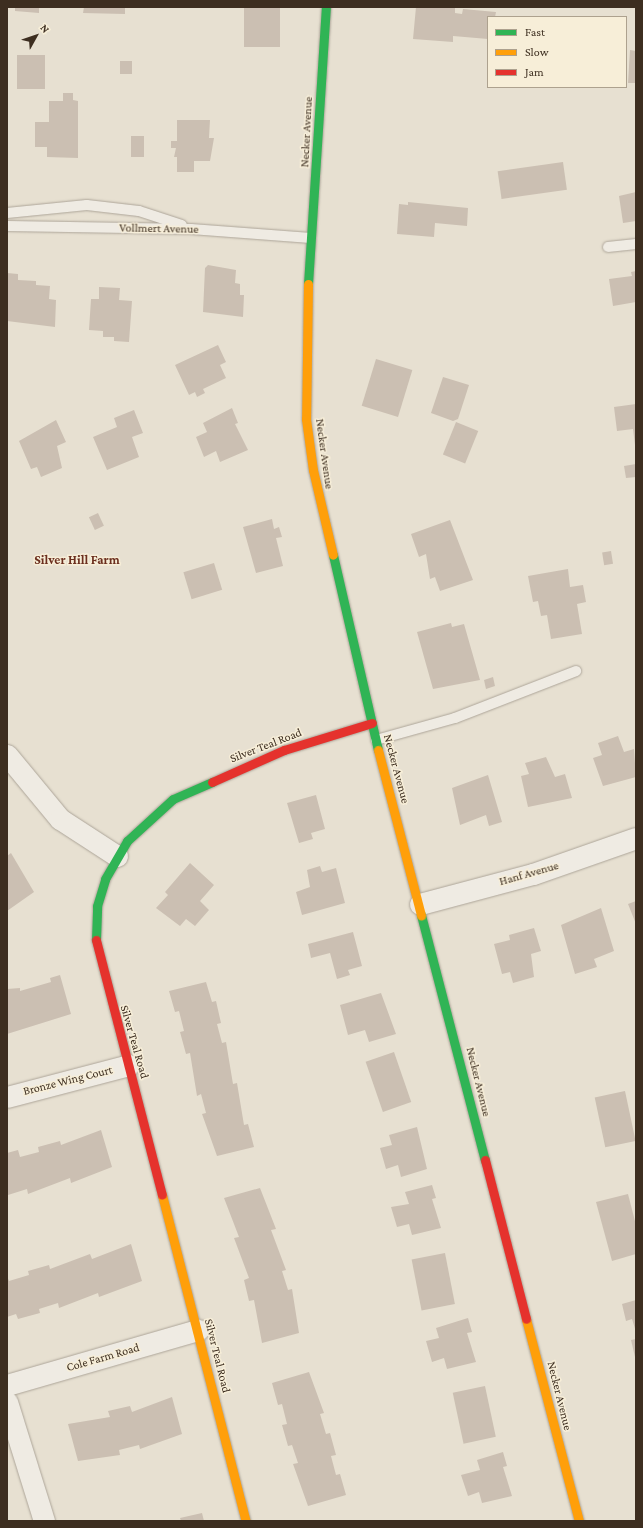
<!DOCTYPE html>
<style>
body{margin:0}
#map{position:relative;width:643px;height:1528px;overflow:hidden;background:#e7e0d1;font-family:"Crimson Pro",serif}
div>[style]{position:absolute}
.building>*{inset:0;background:#cbbfb2;transform-origin:0 0}
.roads{filter:drop-shadow(0 0 1px #ada599) drop-shadow(0 0 1px #ada599)}
.lane>*{height:10px;margin:-5px;padding:0 5px;transform-origin:5px;border-radius:5px;background:#efebe3}
.street>*{height:21px;margin:-10.5px;padding:0 10.5px;transform-origin:10.5px;border-radius:10.5px;background:#efebe3}
.fast>*{height:9px;margin:-4.5px;padding:0 4.5px;transform-origin:4.5px;border-radius:4.5px;background:#30b455}
.slow>*{height:9px;margin:-4.5px;padding:0 4.5px;transform-origin:4.5px;border-radius:4.5px;background:#ff9f0a}
.jam>*{height:9px;margin:-4.5px;padding:0 4.5px;transform-origin:4.5px;border-radius:4.5px;background:#e5322d}
span{translate:-50% -50%;white-space:nowrap;text-align:center;line-height:1.15;-webkit-text-stroke:3px #f7eed8;paint-order:stroke}
.street-label{font-size:12px;color:#3d2e20}
.neighbourhood-label{font-size:13px;color:#6b2e1e;font-weight:700}
.frame{position:absolute;inset:0;border:8px solid #3d2e20;pointer-events:none}
.legend{position:absolute;left:487px;top:16px;width:140px;height:72px;box-sizing:border-box;background:#f7eed8;border:1px solid #ada18e;margin:0;padding:5px 7px;list-style:none;font-size:12px;color:#3d2e20}
.legend li{display:flex;align-items:center;gap:8px;height:20px}
.legend b{width:20px;border:1px solid #ada18e}
.north{position:absolute;left:16px;top:16px;width:40px;height:40px;-webkit-text-stroke:3px #f7eed8;paint-order:stroke;rotate:50deg;font-size:11px;font-weight:700;line-height:16px;text-align:center;color:#3d2e20}
.north::after{content:'';display:block;margin:auto;width:14px;height:18px;background:#3d2e20;clip-path:polygon(50% 0,100% 100%,50% 72%,0 100%)}
</style>
<div id="map">
<div class="building">
<div style="clip-path:polygon(15px 7px,39px 7px,39px 13px,15px 11px)"></div>
<div style="clip-path:polygon(84px 7px,125px 7px,125px 14px,83px 13px)"></div>
<div style="left:244px;top:7px;width:36px;height:40px"></div>
<div style="clip-path:polygon(416px 7px,455px 7px,455px 13px,462px 14px,463px 9px,496px 12px,495px 17px,488px 17px,488px 39px,453px 36px,453px 42px,413px 39px)"></div>
<div style="clip-path:polygon(630px 50px,636px 51px,636px 83px,628px 83px)"></div>
<div style="left:17px;top:55px;width:28px;height:34px"></div>
<div style="left:120px;top:61px;width:12px;height:13px"></div>
<div style="clip-path:polygon(63px 93px,73px 93px,73px 100px,78px 101px,78px 158px,47px 157px,47px 147px,35px 147px,35px 122px,49px 122px,49px 101px,63px 101px)"></div>
<div style="clip-path:polygon(177px 120px,210px 120px,209px 138px,214px 138px,210px 161px,194px 161px,194px 172px,177px 172px,177px 157px,174px 157px,176px 148px,171px 148px,171px 141px,177px 141px)"></div>
<div style="left:131px;top:136px;width:13px;height:21px"></div>
<div style="left:563px;top:162px;width:28px;height:66px;rotate:82deg"></div>
<div style="clip-path:polygon(636px 192px,636px 221px,623px 223px,619px 196px)"></div>
<div style="clip-path:polygon(408px 202px,468px 208px,467px 226px,435px 223px,434px 237px,397px 234px,399px 204px,408px 205px)"></div>
<div style="clip-path:polygon(208px 265px,236px 270px,235px 283px,240px 284px,240px 295px,244px 295px,243px 317px,203px 312px,205px 268px)"></div>
<div style="clip-path:polygon(636px 271px,636px 302px,613px 306px,609px 279px,632px 276px,631px 272px)"></div>
<div style="clip-path:polygon(7px 273px,18px 274px,18px 280px,36px 281px,36px 285px,50px 286px,49px 299px,56px 300px,55px 327px,7px 321px)"></div>
<div style="clip-path:polygon(99px 287px,120px 288px,119px 300px,132px 301px,129px 342px,114px 341px,114px 337px,103px 337px,103px 331px,89px 330px,91px 299px,99px 299px)"></div>
<div style="clip-path:polygon(218px 345px,226px 362px,220px 365px,226px 378px,203px 389px,205px 393px,197px 397px,195px 392px,189px 395px,175px 365px)"></div>
<div style="left:376px;top:359px;width:38px;height:49px;rotate:17deg"></div>
<div style="clip-path:polygon(443px 377px,469px 385px,458px 419px,453px 421px,431px 413px)"></div>
<div style="clip-path:polygon(636px 404px,636px 445px,635px 445px,633px 429px,617px 431px,614px 407px)"></div>
<div style="clip-path:polygon(232px 408px,238px 423px,235px 424px,248px 450px,220px 462px,216px 451px,204px 457px,196px 437px,207px 432px,203px 423px)"></div>
<div style="clip-path:polygon(134px 410px,143px 433px,132px 437px,139px 457px,107px 470px,93px 437px,117px 427px,114px 418px)"></div>
<div style="clip-path:polygon(56px 420px,66px 442px,57px 446px,62px 468px,41px 477px,37px 467px,31px 469px,19px 441px)"></div>
<div style="left:456px;top:422px;width:24px;height:35px;rotate:22deg"></div>
<div style="clip-path:polygon(636px 464px,636px 477px,626px 478px,624px 466px)"></div>
<div style="left:98px;top:513px;width:14px;height:10px;rotate:65deg"></div>
<div style="clip-path:polygon(272px 519px,274px 529px,279px 527px,282px 537px,276px 538px,283px 566px,256px 573px,243px 527px)"></div>
<div style="clip-path:polygon(450px 520px,473px 580px,440px 591px,435px 577px,430px 579px,426px 554px,419px 557px,411px 534px)"></div>
<div style="left:611px;top:551px;width:13px;height:9px;rotate:81deg"></div>
<div style="left:214px;top:563px;width:28px;height:32px;rotate:73deg"></div>
<div style="clip-path:polygon(568px 569px,570px 587px,583px 585px,586px 602px,577px 604px,582px 634px,551px 639px,547px 615px,541px 616px,538px 601px,533px 602px,528px 576px)"></div>
<div style="clip-path:polygon(451px 623px,452px 627px,464px 624px,480px 680px,433px 689px,417px 632px)"></div>
<div style="clip-path:polygon(493px 677px,495px 686px,486px 689px,484px 680px)"></div>
<div style="clip-path:polygon(618px 736px,624px 752px,634px 749px,636px 777px,603px 786px,593px 758px,602px 755px,598px 743px)"></div>
<div style="clip-path:polygon(546px 757px,555px 777px,565px 774px,572px 798px,528px 807px,521px 776px,529px 774px,525px 763px)"></div>
<div style="clip-path:polygon(488px 775px,502px 822px,489px 826px,486px 815px,460px 825px,452px 788px)"></div>
<div style="clip-path:polygon(316px 795px,325px 829px,311px 833px,313px 839px,299px 843px,287px 803px)"></div>
<div style="clip-path:polygon(11px 853px,34px 892px,7px 911px,7px 856px)"></div>
<div style="clip-path:polygon(190px 863px,214px 885px,200px 901px,209px 910px,195px 926px,186px 919px,180px 926px,156px 908px,168px 895px,165px 892px)"></div>
<div style="clip-path:polygon(320px 866px,322px 872px,336px 868px,345px 903px,302px 915px,296px 892px,310px 887px,307px 870px)"></div>
<div style="clip-path:polygon(636px 901px,636px 924px,628px 904px)"></div>
<div style="clip-path:polygon(601px 908px,614px 951px,594px 959px,597px 967px,575px 974px,561px 925px)"></div>
<div style="clip-path:polygon(534px 928px,541px 951px,531px 954px,534px 977px,513px 983px,510px 972px,502px 974px,494px 944px,510px 940px,509px 935px)"></div>
<div style="clip-path:polygon(353px 932px,362px 966px,348px 970px,350px 975px,337px 979px,330px 953px,311px 958px,308px 944px)"></div>
<div style="clip-path:polygon(60px 975px,71px 1014px,7px 1034px,7px 989px,20px 988px,20px 991px,51px 982px,50px 978px)"></div>
<div style="clip-path:polygon(206px 982px,212px 1002px,216px 1001px,221px 1023px,217px 1024px,222px 1043px,226px 1042px,233px 1084px,237px 1083px,244px 1125px,248px 1124px,254px 1147px,217px 1156px,202px 1114px,206px 1113px,201px 1094px,197px 1096px,190px 1053px,186px 1054px,180px 1032px,184px 1031px,179px 1011px,175px 1012px,169px 991px)"></div>
<div style="clip-path:polygon(381px 993px,396px 1034px,369px 1042px,365px 1030px,348px 1035px,340px 1005px)"></div>
<div style="left:394px;top:1052px;width:53px;height:30px;rotate:71deg"></div>
<div style="left:625px;top:1091px;width:51px;height:31px;rotate:78deg"></div>
<div style="clip-path:polygon(417px 1127px,427px 1169px,401px 1177px,398px 1165px,386px 1169px,380px 1148px,392px 1145px,389px 1135px)"></div>
<div style="clip-path:polygon(101px 1130px,112px 1167px,71px 1183px,70px 1178px,28px 1194px,27px 1189px,8px 1195px,7px 1200px,7px 1153px,18px 1150px,20px 1157px,39px 1152px,38px 1147px,60px 1141px,61px 1145px)"></div>
<div style="clip-path:polygon(432px 1185px,436px 1198px,432px 1199px,441px 1228px,412px 1235px,409px 1224px,397px 1227px,391px 1207px,409px 1204px,405px 1192px)"></div>
<div style="clip-path:polygon(260px 1188px,276px 1229px,271px 1230px,286px 1270px,282px 1271px,288px 1290px,292px 1289px,299px 1333px,262px 1343px,254px 1300px,249px 1301px,244px 1280px,249px 1278px,234px 1238px,239px 1237px,224px 1198px)"></div>
<div style="clip-path:polygon(628px 1194px,636px 1225px,636px 1254px,612px 1261px,596px 1202px)"></div>
<div style="clip-path:polygon(131px 1244px,142px 1281px,99px 1297px,98px 1293px,59px 1308px,58px 1303px,39px 1309px,40px 1313px,18px 1319px,16px 1314px,7px 1317px,7px 1276px,9px 1281px,29px 1275px,28px 1271px,49px 1265px,50px 1269px,90px 1254px,92px 1259px)"></div>
<div style="left:445px;top:1253px;width:52px;height:34px;rotate:79deg"></div>
<div style="clip-path:polygon(636px 1300px,636px 1332px,632px 1319px,626px 1321px,622px 1304px)"></div>
<div style="clip-path:polygon(468px 1318px,472px 1332px,467px 1333px,476px 1362px,447px 1369px,444px 1358px,432px 1362px,426px 1341px,439px 1338px,436px 1328px)"></div>
<div style="clip-path:polygon(636px 1339px,636px 1357px,635px 1357px,631px 1340px)"></div>
<div style="clip-path:polygon(309px 1372px,324px 1413px,320px 1414px,326px 1434px,330px 1433px,336px 1455px,331px 1456px,336px 1475px,340px 1474px,346px 1495px,308px 1506px,293px 1464px,298px 1463px,292px 1445px,288px 1446px,282px 1425px,287px 1424px,282px 1404px,278px 1405px,272px 1383px)"></div>
<div style="left:485px;top:1386px;width:52px;height:33px;rotate:78deg"></div>
<div style="clip-path:polygon(172px 1397px,182px 1434px,140px 1449px,139px 1445px,119px 1450px,120px 1455px,78px 1461px,68px 1424px,110px 1417px,108px 1411px,130px 1406px,132px 1412px)"></div>
<div style="clip-path:polygon(503px 1452px,507px 1466px,503px 1467px,512px 1496px,482px 1503px,479px 1492px,468px 1496px,461px 1475px,480px 1470px,477px 1460px)"></div>
<div style="clip-path:polygon(202px 1513px,204px 1521px,181px 1521px,180px 1518px)"></div>
</div>
<div class="roads">
<div class="lane">
<div style="left:7px;top:213px;width:80px;rotate:-5.7deg"></div>
<div style="left:87px;top:205px;width:52px;rotate:6.6deg"></div>
<div style="left:139px;top:211px;width:45px;rotate:18deg"></div>
<div style="left:7px;top:226px;width:184px;rotate:0.9deg"></div>
<div style="left:191px;top:229px;width:120px;rotate:4.3deg"></div>
<div style="left:608px;top:247px;width:28px;rotate:-6deg"></div>
<div style="left:376px;top:740px;width:82px;rotate:-15.6deg"></div>
<div style="left:455px;top:718px;width:130px;rotate:-21.2deg"></div>
</div>
<div class="street">
<div style="left:7px;top:755px;width:83px;rotate:50.4deg"></div>
<div style="left:60px;top:819px;width:68px;rotate:33deg"></div>
<div style="left:420px;top:904px;width:117px;rotate:-14.9deg"></div>
<div style="left:533px;top:874px;width:109px;rotate:-19.3deg"></div>
<div style="left:7px;top:1097px;width:126px;rotate:-14.7deg"></div>
<div style="left:7px;top:1385px;width:199px;rotate:-16.1deg"></div>
<div style="left:7px;top:1402px;width:125px;rotate:72.7deg"></div>
</div>
<div class="fast">
<div style="left:308px;top:284px;width:278px;rotate:-86.3deg"></div>
<div style="left:333px;top:555px;width:200px;rotate:77deg"></div>
<div style="left:421px;top:915px;width:253px;rotate:75.4deg"></div>
<div style="left:96px;top:940px;width:34px;rotate:-88deg"></div>
<div style="left:97px;top:906px;width:28px;rotate:-73deg"></div>
<div style="left:105px;top:879px;width:44px;rotate:-59.9deg"></div>
<div style="left:127px;top:841px;width:62px;rotate:-42.4deg"></div>
<div style="left:173px;top:799px;width:43px;rotate:-23.6deg"></div>
</div>
<div class="slow">
<div style="left:308px;top:284px;width:135px;rotate:90.8deg"></div>
<div style="left:306px;top:419px;width:51px;rotate:82.2deg"></div>
<div style="left:313px;top:470px;width:87px;rotate:76.8deg"></div>
<div style="left:378px;top:750px;width:171px;rotate:75.4deg"></div>
<div style="left:162px;top:1195px;width:337px;rotate:75.6deg"></div>
<div style="left:526px;top:1319px;width:209px;rotate:75.3deg"></div>
</div>
<div class="jam">
<div style="left:212px;top:782px;width:79px;rotate:-24deg"></div>
<div style="left:284px;top:750px;width:92px;rotate:-17.1deg"></div>
<div style="left:96px;top:940px;width:263px;rotate:75.5deg"></div>
<div style="left:485px;top:1160px;width:164px;rotate:75.5deg"></div>
</div>
</div>
<div class="street-label">
<span style="left:307px;top:132px;rotate:-87deg">Necker Avenue</span>
<span style="left:159px;top:229px;rotate:1deg">Vollmert Avenue</span>
<span style="left:324px;top:454px;rotate:82deg">Necker Avenue</span>
<span style="left:266px;top:746px;rotate:-21deg">Silver Teal Road</span>
<span style="left:396px;top:769px;rotate:75deg">Necker Avenue</span>
<span style="left:529px;top:874px;rotate:-16deg">Hanf Avenue</span>
<span style="left:134px;top:1042px;rotate:74deg">Silver Teal Road</span>
<span style="left:68px;top:1081px;rotate:-14deg">Bronze Wing Court</span>
<span style="left:478px;top:1082px;rotate:76deg">Necker Avenue</span>
<span style="left:217px;top:1356px;rotate:76deg">Silver Teal Road</span>
<span style="left:103px;top:1358px;rotate:-16deg">Cole Farm Road</span>
<span style="left:559px;top:1396px;rotate:76deg">Necker Avenue</span>
</div>
<div class="neighbourhood-label">
<span style="left:77px;top:560px">Silver Hill Farm</span>
</div>
<div class="frame"></div>
<ul class="legend">
<li><b style="height:5px;background:#30b455"></b>Fast</li>
<li><b style="height:5px;background:#ff9f0a"></b>Slow</li>
<li><b style="height:5px;background:#e5322d"></b>Jam</li>
</ul>
<div class="north">N</div>
</div>
